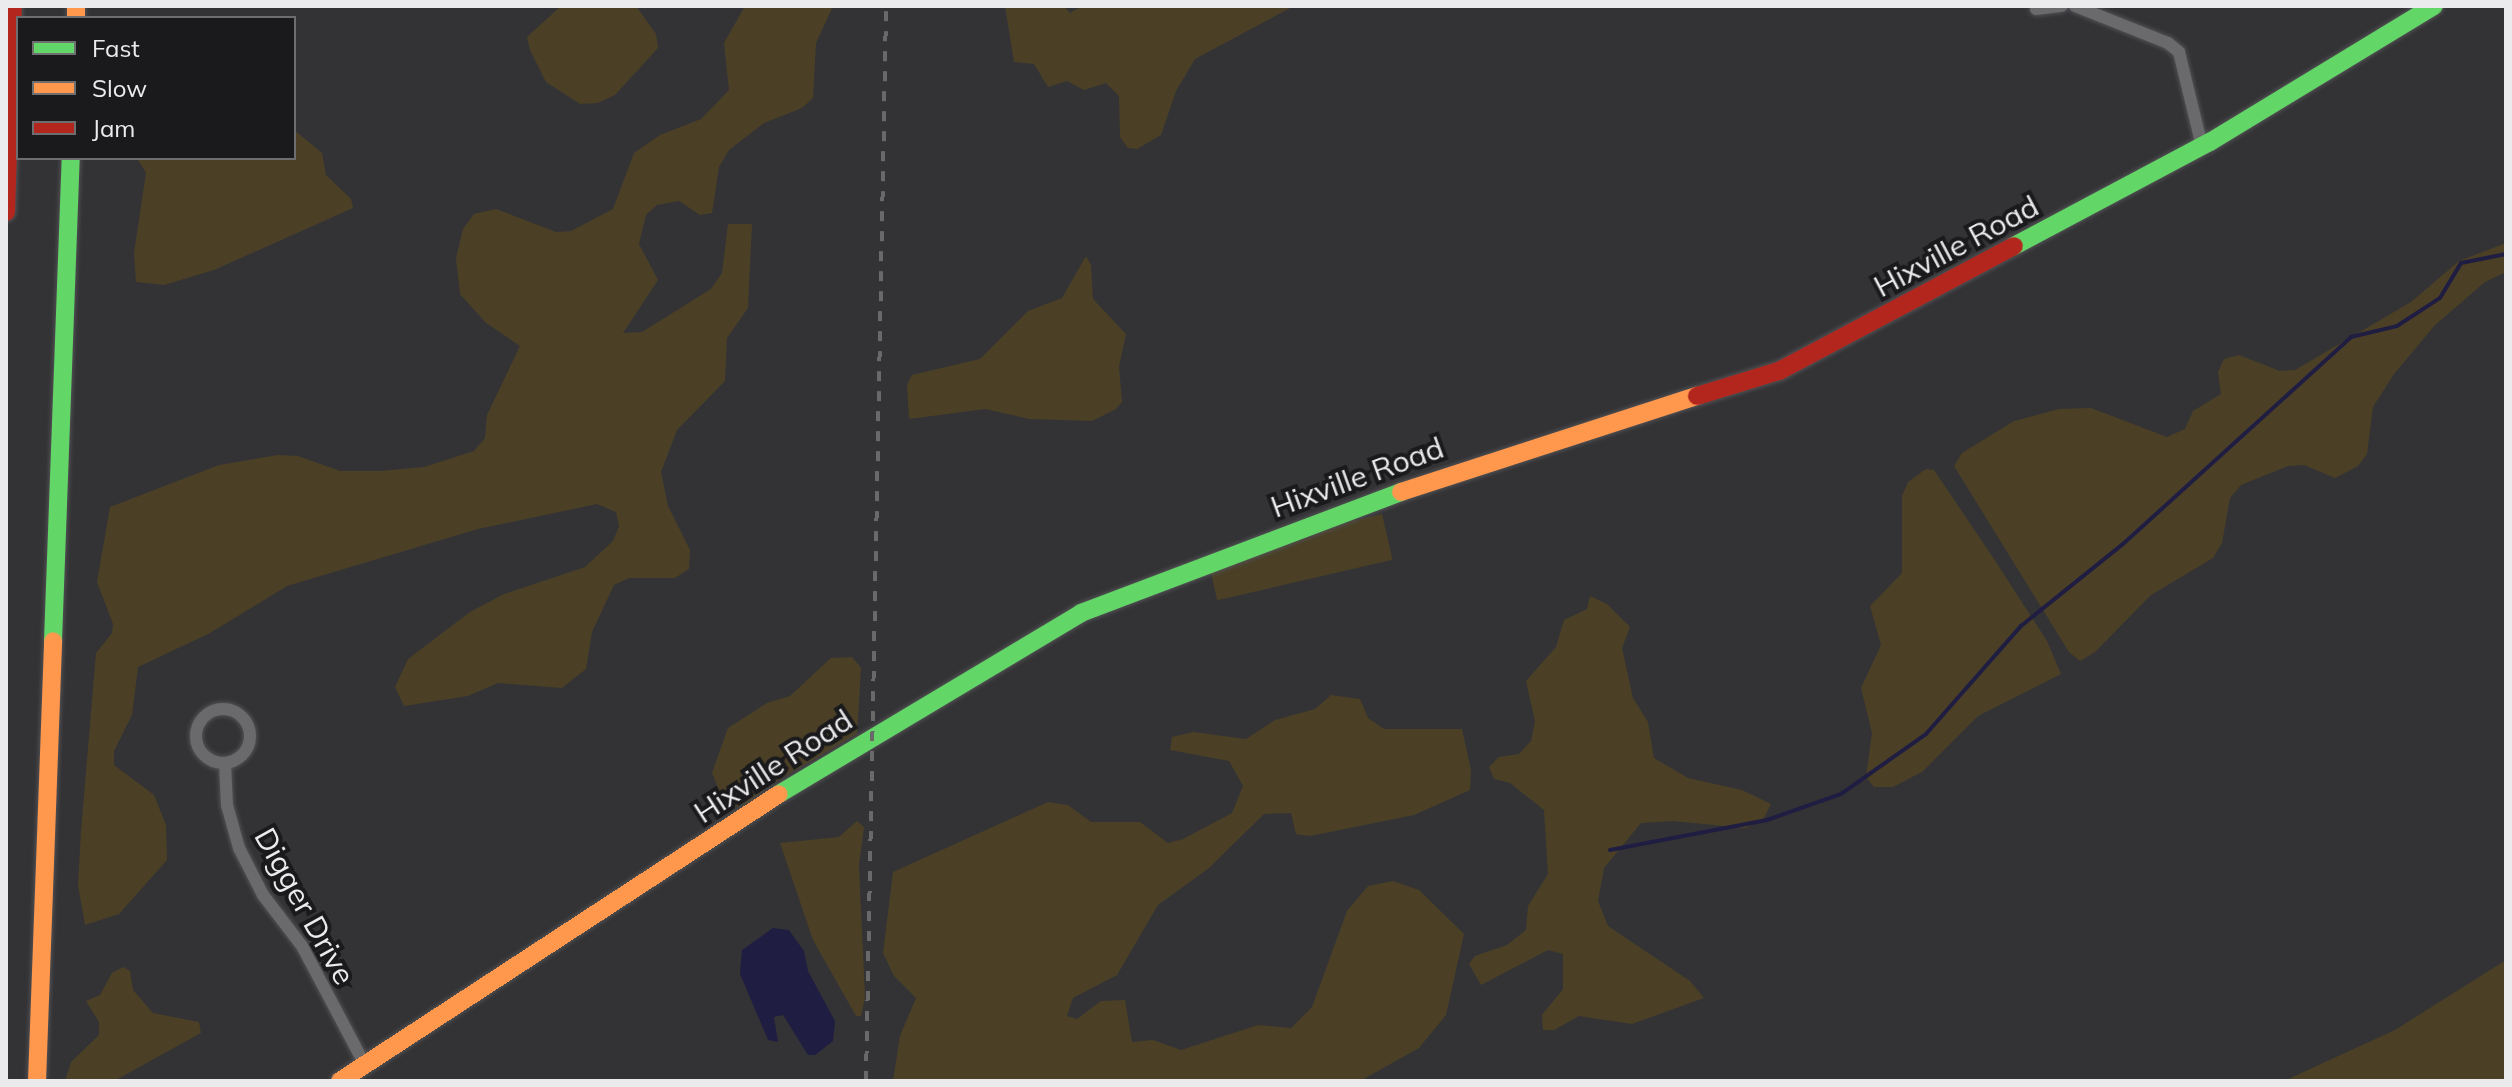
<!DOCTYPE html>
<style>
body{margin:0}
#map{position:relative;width:2512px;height:1087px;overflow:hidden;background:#333336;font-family:Mulish,sans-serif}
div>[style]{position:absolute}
.green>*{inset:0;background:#4b4026;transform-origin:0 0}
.water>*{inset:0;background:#201d42}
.stream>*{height:4px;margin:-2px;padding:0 2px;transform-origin:2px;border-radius:2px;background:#201d42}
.roads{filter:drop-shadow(0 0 2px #515154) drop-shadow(0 0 2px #515154)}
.street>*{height:12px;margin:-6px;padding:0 6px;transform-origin:6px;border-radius:6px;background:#6a6a6c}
.street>.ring{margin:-6px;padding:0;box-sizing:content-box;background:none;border:12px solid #6a6a6c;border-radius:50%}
.fast>*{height:18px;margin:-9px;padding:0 9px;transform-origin:9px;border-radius:9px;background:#63d668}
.slow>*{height:18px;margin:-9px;padding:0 9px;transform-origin:9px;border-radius:9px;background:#ff974d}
.jam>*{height:18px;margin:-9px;padding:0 9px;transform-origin:9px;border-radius:9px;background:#b3261e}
.rail>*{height:4px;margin-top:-2px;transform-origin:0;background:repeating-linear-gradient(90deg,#69696a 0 10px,transparent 0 20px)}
span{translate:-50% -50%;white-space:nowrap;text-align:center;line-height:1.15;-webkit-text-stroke:8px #1a1a1c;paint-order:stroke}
.street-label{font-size:30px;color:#ebebee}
.frame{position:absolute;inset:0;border:8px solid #ebebee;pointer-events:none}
.legend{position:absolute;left:16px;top:16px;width:280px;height:144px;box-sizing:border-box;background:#1a1a1c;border:2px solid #6e6e70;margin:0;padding:10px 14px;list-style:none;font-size:24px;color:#ebebee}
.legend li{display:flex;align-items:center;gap:16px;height:40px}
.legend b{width:40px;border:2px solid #6e6e70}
</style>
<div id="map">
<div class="green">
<div style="clip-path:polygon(561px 6px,636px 6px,656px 34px,658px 48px,615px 95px,598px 103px,580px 104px,546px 82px,530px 50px,527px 37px)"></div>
<div style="clip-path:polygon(745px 6px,833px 6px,816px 43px,813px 98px,802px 108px,764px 123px,729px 150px,719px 167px,712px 213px,700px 215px,679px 201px,657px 205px,646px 215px,639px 244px,658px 280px,623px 333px,642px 332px,711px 289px,722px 273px,728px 224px,752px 224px,748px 308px,727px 338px,725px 381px,677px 430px,661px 472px,668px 506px,690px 550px,689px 569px,675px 578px,629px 578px,614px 585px,592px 632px,586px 669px,562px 688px,498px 683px,468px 696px,404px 706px,395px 687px,408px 659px,470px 612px,504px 594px,585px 567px,613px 541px,619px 526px,616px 512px,597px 504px,478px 529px,287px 586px,210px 633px,138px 667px,132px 715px,114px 751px,114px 765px,154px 795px,166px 825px,167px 860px,119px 914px,85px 925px,78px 885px,81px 831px,96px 653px,112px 633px,113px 624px,97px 582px,110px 507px,219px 465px,278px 455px,298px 456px,340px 471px,380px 471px,424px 467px,474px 451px,485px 438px,487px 415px,520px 346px,485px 322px,460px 294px,456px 258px,463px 229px,474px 214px,496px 209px,556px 232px,571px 231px,613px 209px,634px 153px,660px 135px,701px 119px,729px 90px,724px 43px)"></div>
<div style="clip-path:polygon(1005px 6px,1064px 6px,1070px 13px,1082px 6px,1294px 6px,1195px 59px,1176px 91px,1161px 135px,1137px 149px,1128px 148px,1120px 137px,1119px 96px,1106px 83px,1084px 90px,1067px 81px,1048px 87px,1034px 64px,1014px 62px)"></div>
<div style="clip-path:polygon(294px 130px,322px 153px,326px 175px,351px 199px,353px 208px,214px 270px,164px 285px,136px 282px,134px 253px,146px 173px,137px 158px,294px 158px)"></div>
<div style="clip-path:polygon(2506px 243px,2506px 272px,2485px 282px,2435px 325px,2394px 374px,2373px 407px,2367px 454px,2358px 466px,2335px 478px,2304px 465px,2288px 466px,2241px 485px,2230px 498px,2222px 543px,2213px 558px,2151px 595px,2095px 652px,2080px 661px,2069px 652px,1954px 466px,1962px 453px,2014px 421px,2059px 409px,2091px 408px,2167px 437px,2185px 429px,2193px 411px,2221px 394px,2218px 372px,2224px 359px,2239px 355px,2280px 371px,2295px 370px,2411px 302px,2459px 261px)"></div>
<div style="clip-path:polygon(1086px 256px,1091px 265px,1093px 299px,1126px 334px,1119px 367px,1122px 402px,1116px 409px,1092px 421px,1030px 419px,985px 409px,909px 419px,907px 385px,912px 375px,980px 359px,1028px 311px,1062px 298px)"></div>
<div style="clip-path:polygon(1926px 469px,1934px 470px,1994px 559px,2047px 641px,2061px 674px,1978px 716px,1922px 772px,1893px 787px,1874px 787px,1866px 777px,1872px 733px,1861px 688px,1881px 645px,1870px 606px,1902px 573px,1902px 496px,1908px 482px)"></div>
<div style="left:1382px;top:514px;width:47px;height:180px;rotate:77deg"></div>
<div style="clip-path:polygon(1590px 596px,1607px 604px,1630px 627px,1622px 648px,1633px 698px,1648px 722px,1654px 758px,1688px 778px,1742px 790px,1771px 804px,1763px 820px,1745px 828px,1673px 821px,1641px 823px,1604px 868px,1598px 901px,1608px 926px,1690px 981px,1704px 998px,1632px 1024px,1579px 1016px,1554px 1030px,1543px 1030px,1542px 1015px,1563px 989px,1563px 954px,1548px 950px,1481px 985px,1469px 964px,1475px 956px,1507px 945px,1526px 930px,1528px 906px,1548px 874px,1544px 810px,1510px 783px,1494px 779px,1489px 767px,1499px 757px,1519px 754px,1531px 741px,1535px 721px,1526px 681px,1556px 647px,1564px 620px,1587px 609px)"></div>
<div style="clip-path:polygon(852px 657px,861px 668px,857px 734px,769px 786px,749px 803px,727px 809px,712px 773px,728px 728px,767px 703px,790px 696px,831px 658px)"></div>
<div style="clip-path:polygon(1331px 695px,1360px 699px,1368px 718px,1384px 729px,1462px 729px,1471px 770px,1470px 790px,1414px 815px,1310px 836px,1296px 834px,1291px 813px,1264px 814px,1209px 868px,1158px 905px,1117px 975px,1073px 998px,1067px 1016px,1077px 1019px,1101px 1001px,1125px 1000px,1132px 1042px,1153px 1040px,1181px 1050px,1258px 1025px,1291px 1028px,1312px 1007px,1347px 911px,1368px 886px,1393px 881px,1419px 890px,1464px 934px,1446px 1015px,1419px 1048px,1360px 1081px,893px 1081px,900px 1036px,916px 998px,894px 976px,883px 953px,893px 872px,1048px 802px,1068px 805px,1091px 822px,1140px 822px,1168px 843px,1183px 839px,1232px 813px,1243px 786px,1229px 761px,1170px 750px,1172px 737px,1193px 732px,1246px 739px,1275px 720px,1315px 709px)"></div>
<div style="clip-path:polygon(857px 821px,864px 827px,859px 865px,865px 997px,861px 1016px,856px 1016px,813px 940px,780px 843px,839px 837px)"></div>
<div style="clip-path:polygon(2506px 960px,2506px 1081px,2284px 1081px,2395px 1030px)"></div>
<div style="clip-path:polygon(123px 967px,130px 971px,133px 990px,153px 1013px,199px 1022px,201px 1033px,114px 1081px,65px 1081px,71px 1062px,99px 1035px,99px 1022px,86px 1001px,100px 995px,112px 973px)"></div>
</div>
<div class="water">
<div style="clip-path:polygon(773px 928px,789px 930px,804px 951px,808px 971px,835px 1021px,833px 1041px,815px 1055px,808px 1055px,783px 1015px,774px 1017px,778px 1042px,768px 1040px,740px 974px,742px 950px)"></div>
</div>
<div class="stream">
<div style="left:1610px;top:850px;width:160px;rotate:-10.8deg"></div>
<div style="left:1767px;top:820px;width:78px;rotate:-19.4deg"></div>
<div style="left:1841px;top:794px;width:104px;rotate:-35.2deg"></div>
<div style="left:1926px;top:734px;width:144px;rotate:-48.7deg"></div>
<div style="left:2021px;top:626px;width:131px;rotate:-38.8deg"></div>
<div style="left:2123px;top:544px;width:308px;rotate:-42.2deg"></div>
<div style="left:2351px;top:337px;width:47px;rotate:-13.4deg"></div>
<div style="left:2397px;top:326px;width:51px;rotate:-33.1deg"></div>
<div style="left:2440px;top:298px;width:41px;rotate:-59deg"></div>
<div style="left:2461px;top:263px;width:46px;rotate:-11.3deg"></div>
</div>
<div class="roads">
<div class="street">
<div style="left:2075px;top:6px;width:100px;rotate:21.7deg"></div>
<div style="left:2168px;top:43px;width:14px;rotate:39deg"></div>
<div style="left:2179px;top:52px;width:97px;rotate:76.3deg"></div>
<div style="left:2036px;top:9px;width:26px;rotate:-7deg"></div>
<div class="ring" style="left:196px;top:709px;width:42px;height:42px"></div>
<div style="left:225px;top:763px;width:42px;rotate:87.3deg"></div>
<div style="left:227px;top:805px;width:45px;rotate:74.4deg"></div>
<div style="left:239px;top:848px;width:53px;rotate:62.9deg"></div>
<div style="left:263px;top:895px;width:64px;rotate:52.6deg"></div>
<div style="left:302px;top:946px;width:135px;rotate:62.1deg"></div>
</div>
<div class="fast">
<div style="left:2014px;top:246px;width:222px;rotate:-28deg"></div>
<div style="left:2210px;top:142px;width:262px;rotate:-31.3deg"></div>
<div style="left:53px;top:641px;width:483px;rotate:-87.9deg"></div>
<div style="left:779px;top:794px;width:352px;rotate:-30.9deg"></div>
<div style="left:1081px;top:613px;width:342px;rotate:-20.7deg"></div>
</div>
<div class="slow">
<div style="left:76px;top:6px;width:12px;rotate:90deg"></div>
<div style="left:1401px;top:492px;width:311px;rotate:-18deg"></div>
<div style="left:37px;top:1081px;width:440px;rotate:-87.9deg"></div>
<div style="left:340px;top:1081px;width:524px;rotate:-33.17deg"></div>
</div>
<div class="jam">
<div style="left:6px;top:212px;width:206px;rotate:-88.1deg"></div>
<div style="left:1697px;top:396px;width:86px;rotate:-17deg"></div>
<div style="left:1779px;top:371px;width:266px;rotate:-28deg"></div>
</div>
</div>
<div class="rail">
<div style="left:866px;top:1081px;width:1075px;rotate:-88.93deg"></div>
</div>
<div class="street-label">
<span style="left:1956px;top:246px;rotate:-28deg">Hixville Road</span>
<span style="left:1357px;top:477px;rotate:-20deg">Hixville Road</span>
<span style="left:773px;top:766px;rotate:-33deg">Hixville Road</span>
<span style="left:305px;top:906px;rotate:61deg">Digger Drive</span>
</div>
<div class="frame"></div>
<ul class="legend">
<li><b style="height:10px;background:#63d668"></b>Fast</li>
<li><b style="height:10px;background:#ff974d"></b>Slow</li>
<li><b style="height:10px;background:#b3261e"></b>Jam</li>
</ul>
</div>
